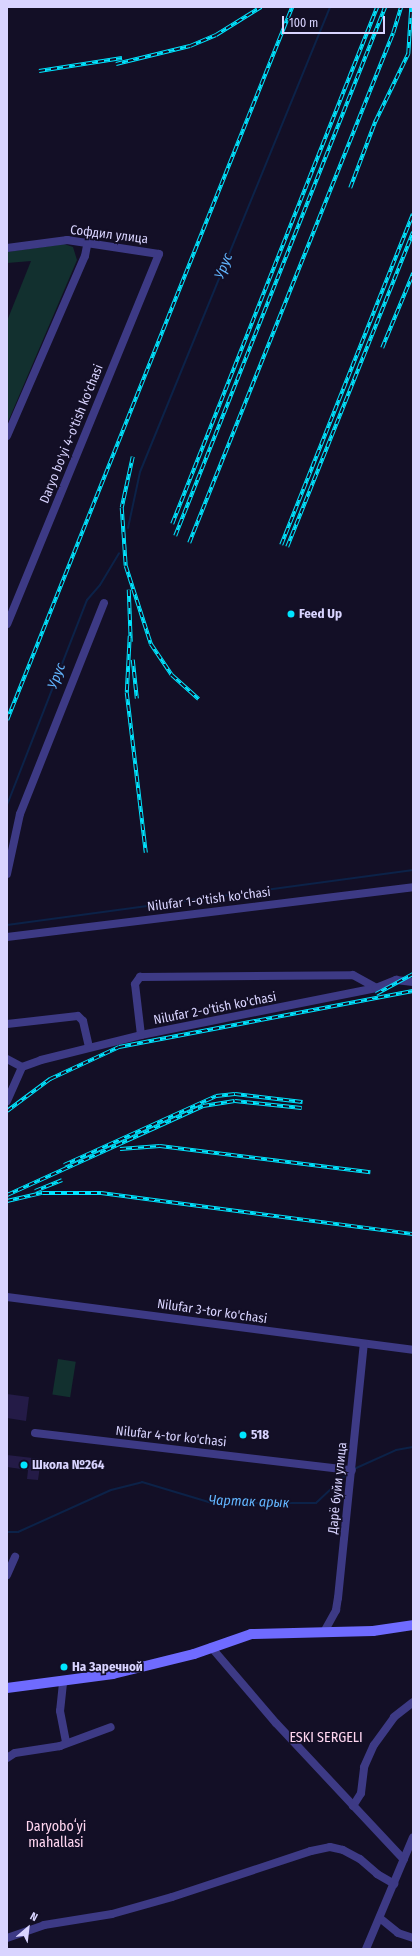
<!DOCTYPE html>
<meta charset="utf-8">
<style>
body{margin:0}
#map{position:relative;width:420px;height:1956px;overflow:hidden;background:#130f26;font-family:"Fira Sans Condensed",sans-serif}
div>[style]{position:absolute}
.green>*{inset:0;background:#12302f;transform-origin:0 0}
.stream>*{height:2px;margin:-1px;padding:0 1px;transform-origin:1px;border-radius:1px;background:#0c2248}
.building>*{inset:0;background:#241b47}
.street>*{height:8px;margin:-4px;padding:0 4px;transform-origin:4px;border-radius:4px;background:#3d3a85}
.secondary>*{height:10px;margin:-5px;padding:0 5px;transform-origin:5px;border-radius:5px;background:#6f6bff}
.rail>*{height:3.5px;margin-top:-1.75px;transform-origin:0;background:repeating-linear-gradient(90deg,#130f26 0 6px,#00e5ff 0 12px);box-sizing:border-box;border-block:1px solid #00e5ff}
.dots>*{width:11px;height:11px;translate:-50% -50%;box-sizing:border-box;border:2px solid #130f26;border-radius:50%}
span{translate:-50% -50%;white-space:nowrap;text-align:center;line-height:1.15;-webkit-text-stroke:3.5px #130f26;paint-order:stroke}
.street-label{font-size:13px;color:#d9d4ff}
.poi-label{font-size:13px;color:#d9d4ff;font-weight:700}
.left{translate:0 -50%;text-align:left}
.water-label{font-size:14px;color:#62b6ff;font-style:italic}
.neighbourhood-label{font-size:14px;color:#ffd6f0}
.frame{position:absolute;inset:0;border:8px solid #d9d4ff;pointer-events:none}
.north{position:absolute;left:8px;top:1908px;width:40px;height:40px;-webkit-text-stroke:3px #130f26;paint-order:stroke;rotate:28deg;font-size:11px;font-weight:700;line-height:16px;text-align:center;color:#d9d4ff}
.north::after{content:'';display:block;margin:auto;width:14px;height:18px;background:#d9d4ff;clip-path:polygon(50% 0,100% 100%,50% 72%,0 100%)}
.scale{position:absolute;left:282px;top:16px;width:103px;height:18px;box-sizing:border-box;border:2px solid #d9d4ff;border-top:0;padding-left:5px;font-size:12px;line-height:14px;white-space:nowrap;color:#d9d4ff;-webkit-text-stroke:3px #130f26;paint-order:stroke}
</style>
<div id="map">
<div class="green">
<div style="clip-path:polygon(64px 244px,73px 247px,77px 260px,7px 424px,7px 321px,31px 261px,7px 263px,7px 252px)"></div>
<div style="left:58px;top:1359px;width:18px;height:36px;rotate:9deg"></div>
</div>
<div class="stream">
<div style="left:128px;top:528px;width:57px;rotate:-77.9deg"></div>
<div style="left:140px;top:472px;width:502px;rotate:-67.77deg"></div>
<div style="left:7px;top:805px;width:220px;rotate:-68.7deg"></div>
<div style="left:87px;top:600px;width:20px;rotate:-49deg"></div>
<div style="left:100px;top:585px;width:37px;rotate:-59deg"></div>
<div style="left:7px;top:925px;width:410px;rotate:-7.7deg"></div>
<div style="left:354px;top:1469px;width:46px;rotate:-24.3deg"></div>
<div style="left:396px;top:1450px;width:17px;rotate:-10deg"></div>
<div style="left:7px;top:1532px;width:11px"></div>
<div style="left:18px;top:1532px;width:102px;rotate:-24.3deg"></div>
<div style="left:111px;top:1490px;width:32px;rotate:-14deg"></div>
<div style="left:142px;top:1482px;width:73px;rotate:16.7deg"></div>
<div style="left:212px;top:1503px;width:104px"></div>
<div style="left:316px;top:1503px;width:44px;rotate:-43.2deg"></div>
</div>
<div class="building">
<div style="clip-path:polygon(7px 1394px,29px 1397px,26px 1421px,7px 1418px)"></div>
<div style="clip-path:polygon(7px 1455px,41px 1459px,38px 1480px,27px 1479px,28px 1470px,7px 1467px)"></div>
</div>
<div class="street">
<div style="left:7px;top:248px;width:61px;rotate:-7.6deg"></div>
<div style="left:67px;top:240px;width:93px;rotate:8.7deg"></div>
<div style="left:159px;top:254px;width:400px;rotate:112.3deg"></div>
<div style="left:7px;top:436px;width:196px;rotate:-66.6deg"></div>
<div style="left:85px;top:256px;width:15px;rotate:-79deg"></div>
<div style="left:7px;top:874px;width:61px;rotate:-77.8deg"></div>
<div style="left:20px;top:814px;width:227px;rotate:-68.3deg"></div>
<div style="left:7px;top:937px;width:409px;rotate:-7deg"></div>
<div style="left:7px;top:1024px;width:71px;rotate:-6.4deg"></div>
<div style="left:78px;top:1016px;width:7px;rotate:45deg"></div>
<div style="left:83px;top:1021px;width:26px;rotate:77deg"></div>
<div style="left:141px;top:1035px;width:51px;rotate:-96.7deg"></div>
<div style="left:135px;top:984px;width:9px;rotate:-54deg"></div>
<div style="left:140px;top:977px;width:213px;rotate:-0.5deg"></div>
<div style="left:353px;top:975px;width:26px;rotate:29deg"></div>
<div style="left:7px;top:1059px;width:17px;rotate:28deg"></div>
<div style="left:7px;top:1101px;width:37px;rotate:-66deg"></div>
<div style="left:22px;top:1067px;width:20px;rotate:-20deg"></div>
<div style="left:41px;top:1060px;width:103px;rotate:-14deg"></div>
<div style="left:141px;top:1035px;width:240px;rotate:-11.3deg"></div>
<div style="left:376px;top:988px;width:22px;rotate:-22deg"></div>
<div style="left:396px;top:980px;width:17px;rotate:7deg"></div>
<div style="left:7px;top:1297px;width:409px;rotate:7.4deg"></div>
<div style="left:35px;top:1433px;width:319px;rotate:6.7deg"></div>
<div style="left:7px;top:1575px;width:20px;rotate:-66deg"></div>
<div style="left:324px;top:1632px;width:25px;rotate:-61deg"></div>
<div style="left:336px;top:1610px;width:12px;rotate:-81deg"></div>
<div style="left:338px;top:1598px;width:255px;rotate:-84.2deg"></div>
<div style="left:211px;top:1647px;width:100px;rotate:49.5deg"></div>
<div style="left:276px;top:1723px;width:187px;rotate:46.9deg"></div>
<div style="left:63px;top:1683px;width:28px;rotate:96deg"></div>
<div style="left:60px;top:1711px;width:32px;rotate:79deg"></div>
<div style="left:7px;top:1758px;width:9px;rotate:-32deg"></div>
<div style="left:15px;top:1753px;width:46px;rotate:-8.8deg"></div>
<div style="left:60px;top:1746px;width:54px;rotate:-20.4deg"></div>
<div style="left:353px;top:1806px;width:15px;rotate:-58deg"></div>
<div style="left:361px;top:1793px;width:26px;rotate:-83deg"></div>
<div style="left:364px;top:1767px;width:24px;rotate:-66deg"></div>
<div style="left:374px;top:1745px;width:34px;rotate:-54deg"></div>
<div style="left:394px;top:1717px;width:24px;rotate:-38deg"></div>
<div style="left:381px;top:1919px;width:22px;rotate:39deg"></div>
<div style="left:398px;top:1933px;width:16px;rotate:18deg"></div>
<div style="left:7px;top:1938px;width:39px;rotate:-19deg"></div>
<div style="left:44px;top:1925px;width:69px;rotate:-9.2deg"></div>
<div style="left:112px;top:1914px;width:62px;rotate:-15.8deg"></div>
<div style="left:172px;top:1897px;width:146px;rotate:-18.3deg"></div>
<div style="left:311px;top:1851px;width:19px;rotate:-12deg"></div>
<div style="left:330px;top:1847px;width:13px;rotate:13deg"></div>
<div style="left:343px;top:1850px;width:19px;rotate:28deg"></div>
<div style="left:360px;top:1859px;width:23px;rotate:41deg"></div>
<div style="left:377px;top:1874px;width:20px;rotate:30deg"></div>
<div style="left:366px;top:1949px;width:121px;rotate:-67.2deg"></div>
</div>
<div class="secondary">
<div style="left:7px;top:1688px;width:107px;rotate:-7.5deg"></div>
<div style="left:113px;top:1674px;width:83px;rotate:-13.9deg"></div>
<div style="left:194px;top:1654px;width:60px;rotate:-19.3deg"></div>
<div style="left:251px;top:1634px;width:122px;rotate:-1.4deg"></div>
<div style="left:373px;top:1631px;width:40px;rotate:-8.5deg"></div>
</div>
<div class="rail">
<div style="left:116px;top:64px;width:76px;rotate:-13.7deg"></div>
<div style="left:190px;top:46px;width:28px;rotate:-23deg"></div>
<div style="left:216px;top:35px;width:53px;rotate:-31.9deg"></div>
<div style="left:39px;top:71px;width:84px;rotate:-8.9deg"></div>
<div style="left:350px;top:188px;width:71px;rotate:-69.3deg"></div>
<div style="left:375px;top:122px;width:76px;rotate:-64.1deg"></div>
<div style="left:408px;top:54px;width:47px;rotate:-86.3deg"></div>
<div style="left:382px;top:348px;width:81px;rotate:-67.5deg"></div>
<div style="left:133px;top:457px;width:52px;rotate:102.2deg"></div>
<div style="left:122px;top:508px;width:58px;rotate:86.1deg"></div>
<div style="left:126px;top:566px;width:82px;rotate:72.2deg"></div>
<div style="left:151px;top:644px;width:37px;rotate:56deg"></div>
<div style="left:172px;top:675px;width:36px;rotate:42deg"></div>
<div style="left:172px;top:524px;width:556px;rotate:-68.37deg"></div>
<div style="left:175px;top:536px;width:569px;rotate:-68.35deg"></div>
<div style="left:189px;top:543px;width:549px;rotate:-68.2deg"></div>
<div style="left:393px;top:33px;width:27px;rotate:-73deg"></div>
<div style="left:281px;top:545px;width:356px;rotate:-68.3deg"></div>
<div style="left:287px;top:547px;width:339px;rotate:-68.2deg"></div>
<div style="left:129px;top:590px;width:52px;rotate:87.8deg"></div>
<div style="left:130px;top:636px;width:57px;rotate:93deg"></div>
<div style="left:127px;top:693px;width:161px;rotate:83.2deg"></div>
<div style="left:133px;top:660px;width:39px;rotate:84deg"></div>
<div style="left:7px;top:720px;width:768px;rotate:-68.21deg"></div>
<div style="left:376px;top:994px;width:42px;rotate:-28.4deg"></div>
<div style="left:7px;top:1111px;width:54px;rotate:-36.7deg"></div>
<div style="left:50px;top:1079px;width:76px;rotate:-24.9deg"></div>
<div style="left:119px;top:1047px;width:299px;rotate:-10.8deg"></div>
<div style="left:120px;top:1149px;width:40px;rotate:-4.3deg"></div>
<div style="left:160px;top:1146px;width:212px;rotate:7.1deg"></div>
<div style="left:64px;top:1165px;width:167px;rotate:-24.4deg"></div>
<div style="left:216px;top:1096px;width:19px;rotate:-6deg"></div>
<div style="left:235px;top:1094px;width:68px;rotate:6.7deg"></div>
<div style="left:35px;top:1191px;width:29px;rotate:-22deg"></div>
<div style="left:7px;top:1195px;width:215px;rotate:-24.4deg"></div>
<div style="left:203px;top:1106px;width:32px;rotate:-9deg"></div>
<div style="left:235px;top:1101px;width:67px;rotate:6deg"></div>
<div style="left:7px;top:1201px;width:37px;rotate:-13deg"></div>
<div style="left:43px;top:1193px;width:58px"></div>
<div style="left:101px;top:1193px;width:315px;rotate:7.5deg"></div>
</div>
<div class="dots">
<div style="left:291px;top:614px;background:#00e5ff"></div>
<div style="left:243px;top:1435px;background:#00e5ff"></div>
<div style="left:24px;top:1465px;background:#00e5ff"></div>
<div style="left:64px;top:1667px;background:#00e5ff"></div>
</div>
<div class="street-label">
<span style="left:109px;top:235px;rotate:7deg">Софдил улица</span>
<span style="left:72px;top:434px;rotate:-68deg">Daryo bo'yi 4-o'tish ko'chasi</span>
<span style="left:209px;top:900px;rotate:-7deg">Nilufar 1-o'tish ko'chasi</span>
<span style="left:215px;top:1009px;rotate:-11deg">Nilufar 2-o'tish ko'chasi</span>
<span style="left:212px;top:1312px;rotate:8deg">Nilufar 3-tor ko'chasi</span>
<span style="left:171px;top:1437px;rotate:6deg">Nilufar 4-tor ko'chasi</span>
<span style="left:338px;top:1488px;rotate:-84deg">Дарё буйи улица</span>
</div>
<div class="poi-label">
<span class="left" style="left:299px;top:614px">Feed Up</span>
<span class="left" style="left:251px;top:1435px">518</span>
<span class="left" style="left:32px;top:1465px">Школа №264</span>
<span class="left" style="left:72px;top:1667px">На Заречной</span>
</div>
<div class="water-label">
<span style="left:224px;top:266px;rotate:-68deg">Урус</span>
<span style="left:57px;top:676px;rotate:-69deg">Урус</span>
<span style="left:249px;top:1502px;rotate:2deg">Чартак арык</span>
</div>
<div class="neighbourhood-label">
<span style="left:326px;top:1738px">ESKI SERGELI</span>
<span style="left:56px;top:1835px">Daryoboʻyi<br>mahallasi</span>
</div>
<div class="frame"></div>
<div class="north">N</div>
<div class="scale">100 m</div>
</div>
